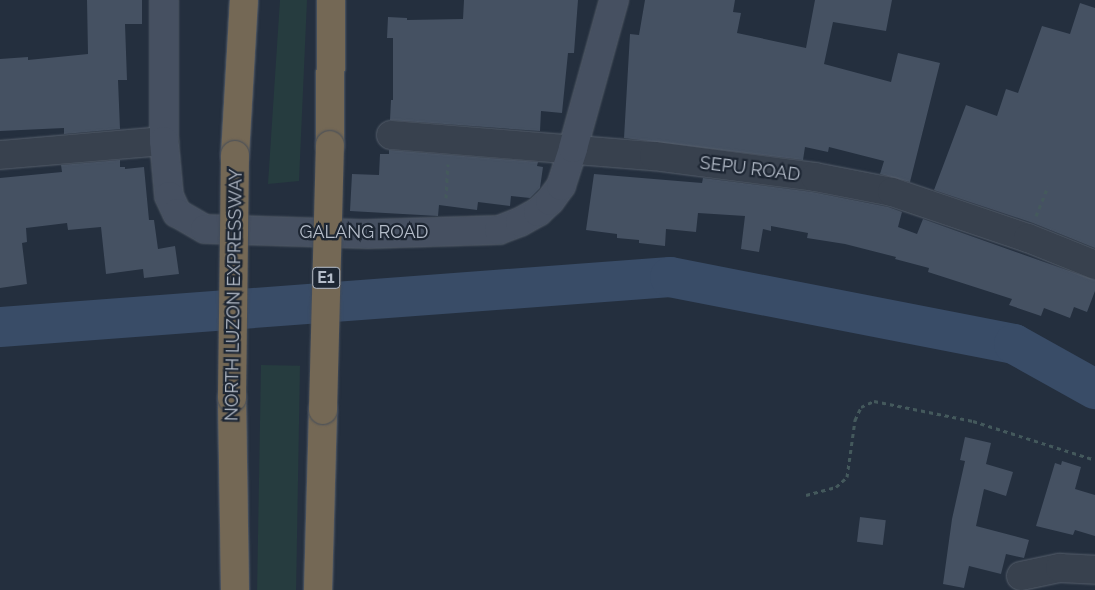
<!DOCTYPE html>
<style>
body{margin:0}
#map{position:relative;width:1095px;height:590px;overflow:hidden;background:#242f3e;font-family:Raleway,sans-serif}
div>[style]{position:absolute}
.green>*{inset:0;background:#263c3f;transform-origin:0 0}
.river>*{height:40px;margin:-20px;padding:0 20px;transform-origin:20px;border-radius:20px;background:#394c67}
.building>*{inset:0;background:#455162;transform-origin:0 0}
.path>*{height:3px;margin-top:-1.5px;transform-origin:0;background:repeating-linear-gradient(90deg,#44595c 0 4px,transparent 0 8px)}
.roads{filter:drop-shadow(0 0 1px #565f6c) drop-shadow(0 0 1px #565f6c)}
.street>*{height:28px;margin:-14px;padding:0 14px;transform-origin:14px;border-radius:14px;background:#38414e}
.secondary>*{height:28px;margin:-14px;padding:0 14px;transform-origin:14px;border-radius:14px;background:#465061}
.highway>*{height:28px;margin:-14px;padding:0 14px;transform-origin:14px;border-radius:14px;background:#746855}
.bridges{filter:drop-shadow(0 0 1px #434c59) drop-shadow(0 0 1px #434c59)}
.highway-bridge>*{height:28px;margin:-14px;padding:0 14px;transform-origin:14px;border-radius:14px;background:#746855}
span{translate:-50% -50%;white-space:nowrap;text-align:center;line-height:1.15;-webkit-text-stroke:4.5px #1d2633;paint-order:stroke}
.shield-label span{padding:1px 4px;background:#1d2633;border:1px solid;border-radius:4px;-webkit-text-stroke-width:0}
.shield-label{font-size:16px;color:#b4bcc9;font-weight:700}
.street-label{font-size:18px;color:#b4bcc9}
</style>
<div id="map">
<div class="green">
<div style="clip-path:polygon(280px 0,307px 0,299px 181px,268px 184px)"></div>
<div style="left:261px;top:365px;width:39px;height:225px;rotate:1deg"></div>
</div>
<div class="river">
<div style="left:0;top:327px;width:672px;rotate:-4.27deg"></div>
<div style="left:670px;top:277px;width:350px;rotate:11deg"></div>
<div style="left:1014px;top:344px;width:93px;rotate:29.1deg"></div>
</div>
<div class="building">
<div style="clip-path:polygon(87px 0,142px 0,142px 24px,125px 24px,127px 80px,118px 80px,120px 129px,64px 134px,64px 128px,0 131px,0 59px,28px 57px,28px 60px,88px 54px)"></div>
<div style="clip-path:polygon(464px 0,578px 0,574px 53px,568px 53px,562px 113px,541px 111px,540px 131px,390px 120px,391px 100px,393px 100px,393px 38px,387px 38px,388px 17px,407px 18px,407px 20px,463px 19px)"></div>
<div style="clip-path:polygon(645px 0,735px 0,733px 12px,741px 13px,737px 33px,806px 48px,815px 0,892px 0,886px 31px,833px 22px,824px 64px,891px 82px,898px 53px,940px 63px,910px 182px,880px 174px,884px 161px,829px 147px,828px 152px,805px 147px,803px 160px,624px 138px,630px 34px,639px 35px)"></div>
<div style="clip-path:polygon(1080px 3px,1095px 8px,1095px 248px,1033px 223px,934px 190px,966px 105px,997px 116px,1006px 89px,1018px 93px,1042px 26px,1070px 34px)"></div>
<div style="clip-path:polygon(389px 150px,538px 162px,537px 166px,543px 167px,540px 188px,530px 198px,511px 196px,510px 206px,478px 202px,477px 210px,439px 205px,438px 216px,350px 211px,352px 174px,379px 175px,380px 154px,389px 154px)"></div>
<div style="clip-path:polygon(120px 160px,120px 167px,125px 167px,125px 169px,144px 167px,149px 220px,154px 220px,158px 249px,175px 246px,179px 274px,144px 278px,143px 269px,106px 274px,101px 227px,68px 230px,67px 223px,26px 228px,27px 242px,22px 243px,27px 284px,0 288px,0 178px,62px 172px,61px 165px)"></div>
<div style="clip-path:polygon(594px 174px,702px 183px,703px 178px,812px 192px,888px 207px,902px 212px,898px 227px,917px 234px,923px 219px,1095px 280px,1095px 291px,1087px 312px,1074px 307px,1070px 318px,1044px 308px,1041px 316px,1009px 305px,1012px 299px,928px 272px,929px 268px,895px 259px,896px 257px,845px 244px,807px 238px,808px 233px,771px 226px,771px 231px,763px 229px,759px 252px,741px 249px,745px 216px,698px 213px,696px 232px,666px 229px,665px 246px,639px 243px,639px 240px,617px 238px,617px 234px,586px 230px)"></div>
<div style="clip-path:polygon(965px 437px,991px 443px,986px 464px,1013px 472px,1006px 496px,984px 489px,976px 526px,1029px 540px,1024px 558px,1006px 554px,1001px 574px,969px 566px,964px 588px,943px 584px,952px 519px,965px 461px,960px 460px)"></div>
<div style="clip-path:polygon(1062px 461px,1081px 467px,1075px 489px,1095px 495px,1095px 536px,1075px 530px,1073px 535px,1036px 526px,1055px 463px,1061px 465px)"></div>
<div style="left:860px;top:517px;width:26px;height:25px;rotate:7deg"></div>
</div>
<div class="path">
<div style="left:446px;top:198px;width:34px;rotate:-87deg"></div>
<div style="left:1036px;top:216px;width:32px;rotate:-68deg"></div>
<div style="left:806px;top:495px;width:31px;rotate:-15deg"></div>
<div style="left:836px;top:487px;width:15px;rotate:-42deg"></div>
<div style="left:847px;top:477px;width:58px;rotate:-82deg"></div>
<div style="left:855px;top:420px;width:14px;rotate:-65deg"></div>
<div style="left:861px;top:407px;width:14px;rotate:-25deg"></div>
<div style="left:874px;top:401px;width:101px;rotate:11.4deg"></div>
<div style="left:973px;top:421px;width:128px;rotate:17.7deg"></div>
</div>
<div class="roads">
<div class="street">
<div style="left:391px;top:135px;width:264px;rotate:4.6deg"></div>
<div style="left:654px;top:156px;width:162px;rotate:7.4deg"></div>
<div style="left:815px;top:177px;width:78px;rotate:11deg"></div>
<div style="left:892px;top:192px;width:144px;rotate:18.7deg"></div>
<div style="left:1028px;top:238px;width:72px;rotate:21.9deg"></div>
<div style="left:0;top:155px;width:165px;rotate:-4.9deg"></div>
<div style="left:1021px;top:576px;width:40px;rotate:-12deg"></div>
<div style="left:1060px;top:568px;width:35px;rotate:3deg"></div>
</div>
<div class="secondary">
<div style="left:164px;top:0;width:141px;rotate:90deg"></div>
<div style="left:164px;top:141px;width:55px;rotate:84.8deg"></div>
<div style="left:169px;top:196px;width:19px;rotate:65deg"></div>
<div style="left:177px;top:213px;width:32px;rotate:30deg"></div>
<div style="left:205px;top:229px;width:163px;rotate:1.8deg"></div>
<div style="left:368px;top:234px;width:131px;rotate:-1.7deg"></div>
<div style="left:499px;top:230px;width:22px;rotate:-21deg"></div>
<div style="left:520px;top:222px;width:21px;rotate:-29deg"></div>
<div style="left:538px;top:212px;width:16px;rotate:-43deg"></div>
<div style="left:550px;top:201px;width:19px;rotate:-54deg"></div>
<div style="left:561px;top:186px;width:40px;rotate:-72deg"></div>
<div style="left:573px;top:148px;width:154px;rotate:-74.5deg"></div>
</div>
<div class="highway">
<div style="left:330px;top:145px;width:145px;rotate:-89.6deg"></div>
<div style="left:235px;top:155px;width:155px;rotate:-86.7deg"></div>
<div style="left:232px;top:398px;width:192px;rotate:89.1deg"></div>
<div style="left:318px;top:590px;width:180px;rotate:-88.4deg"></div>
</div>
</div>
<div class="bridges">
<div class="highway-bridge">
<div style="left:232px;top:398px;width:243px;rotate:-89.3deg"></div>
<div style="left:323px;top:410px;width:265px;rotate:-88.5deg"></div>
</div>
</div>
<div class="shield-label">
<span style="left:326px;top:278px">E1</span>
</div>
<div class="street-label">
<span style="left:750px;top:169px;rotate:7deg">SEPU ROAD</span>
<span style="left:364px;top:232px">GALANG ROAD</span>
<span style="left:234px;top:295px;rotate:-89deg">NORTH LUZON EXPRESSWAY</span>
</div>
</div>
